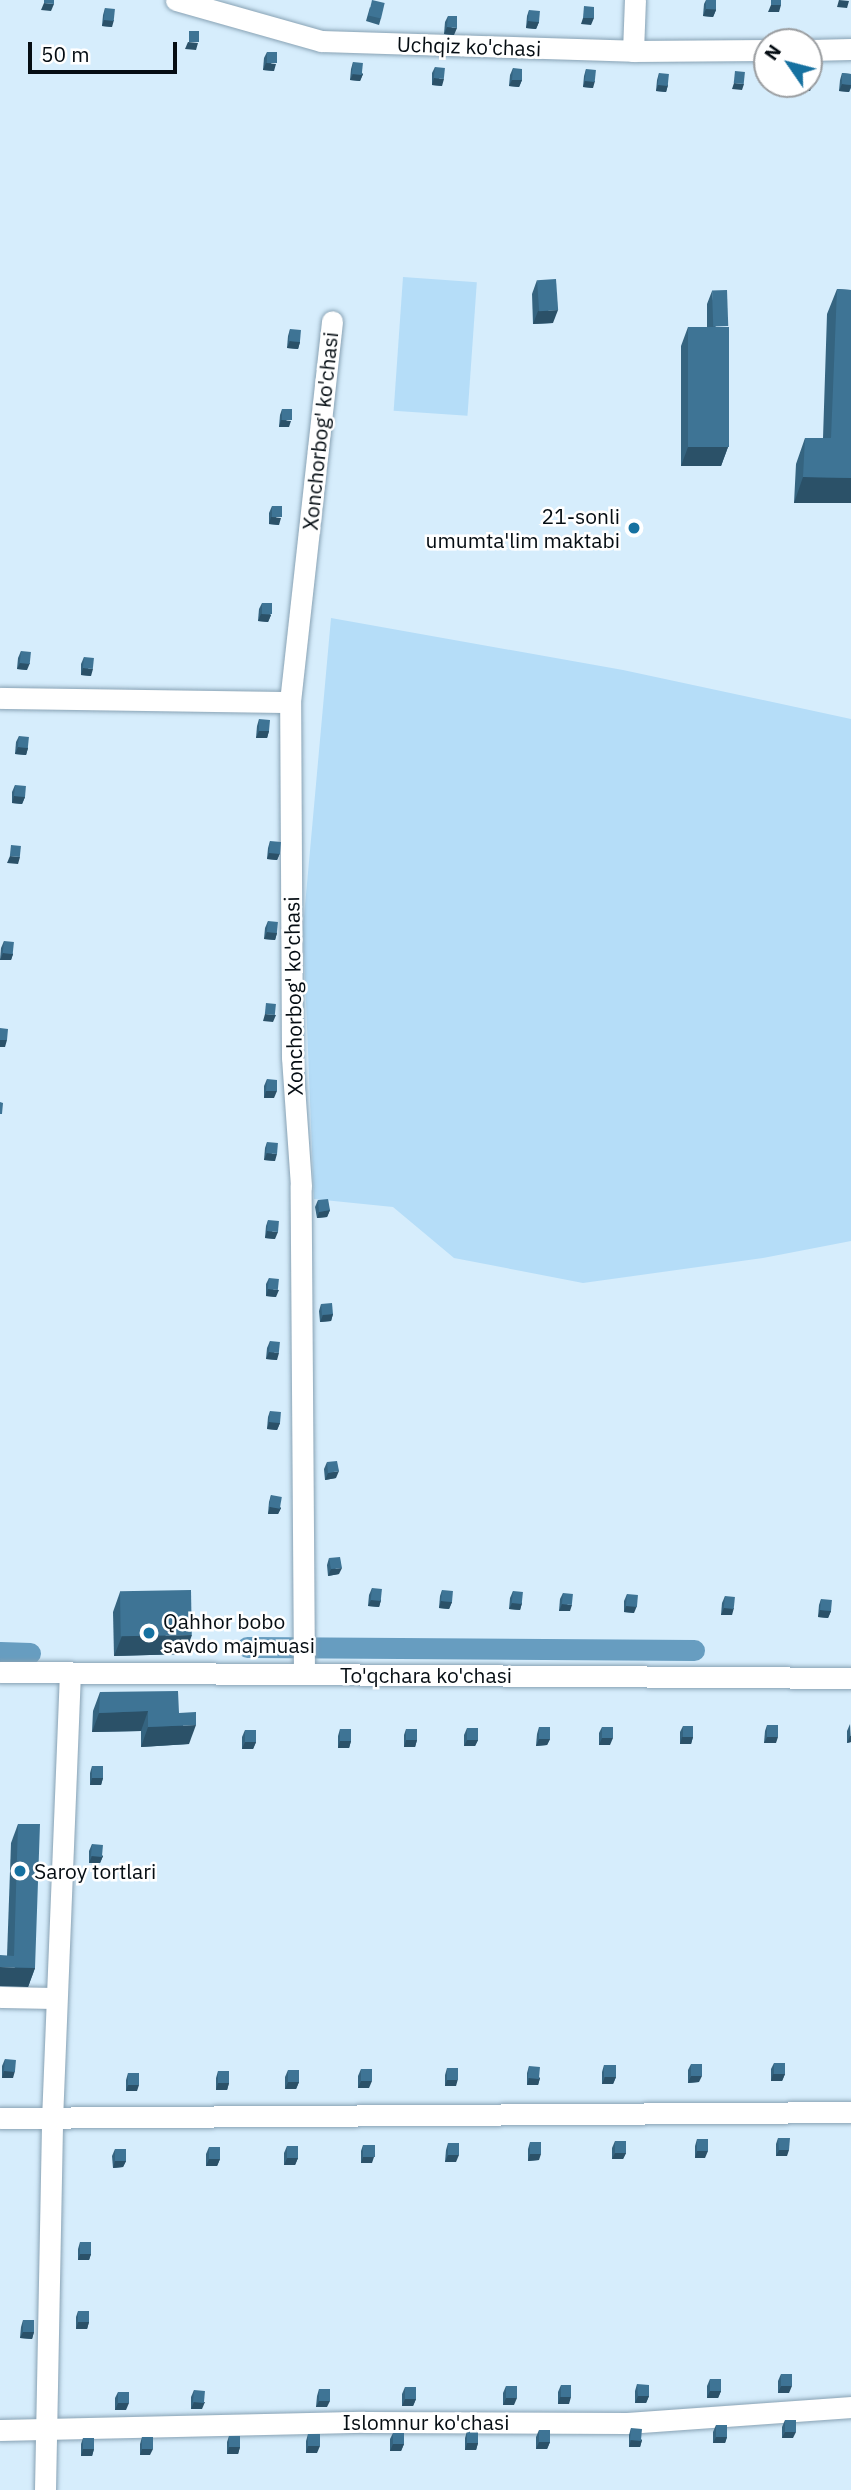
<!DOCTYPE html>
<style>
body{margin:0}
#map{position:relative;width:851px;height:2490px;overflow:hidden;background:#d6edfc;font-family:"IBM Plex Sans",sans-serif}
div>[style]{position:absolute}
.green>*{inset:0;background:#b5ddf8;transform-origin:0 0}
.canal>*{height:21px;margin:-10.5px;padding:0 10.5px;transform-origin:10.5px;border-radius:10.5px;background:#679dc0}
.roads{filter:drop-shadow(0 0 2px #88a2b4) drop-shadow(0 0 2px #88a2b4)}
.minor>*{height:21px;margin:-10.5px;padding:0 10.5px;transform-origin:10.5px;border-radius:10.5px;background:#fff}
.wall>*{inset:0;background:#356480}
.shaded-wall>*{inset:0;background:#2b5168}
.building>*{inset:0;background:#3e7495;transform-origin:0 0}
.dots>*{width:19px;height:19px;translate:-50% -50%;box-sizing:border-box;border:4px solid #fff;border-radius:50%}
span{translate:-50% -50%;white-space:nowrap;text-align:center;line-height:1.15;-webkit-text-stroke:5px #fff;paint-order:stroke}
.street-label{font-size:21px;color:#050d13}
.poi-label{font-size:21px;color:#050d13}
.right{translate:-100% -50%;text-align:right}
.left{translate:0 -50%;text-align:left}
.north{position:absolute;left:753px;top:28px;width:70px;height:70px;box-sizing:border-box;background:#fff;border:2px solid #9b9ea1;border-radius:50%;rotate:305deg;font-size:19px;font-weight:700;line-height:28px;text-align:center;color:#050d13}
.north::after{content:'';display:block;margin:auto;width:24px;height:32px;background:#1671a0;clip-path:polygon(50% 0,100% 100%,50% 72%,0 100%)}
.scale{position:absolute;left:28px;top:42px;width:149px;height:32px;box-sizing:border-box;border:4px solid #050d13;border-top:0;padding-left:9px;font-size:21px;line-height:24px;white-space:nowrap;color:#050d13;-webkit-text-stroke:5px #fff;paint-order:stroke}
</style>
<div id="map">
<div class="green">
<div style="left:403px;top:277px;width:74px;height:134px;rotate:4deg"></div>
<div style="clip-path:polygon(331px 618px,623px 670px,851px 719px,851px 1241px,763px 1258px,583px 1283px,454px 1258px,393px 1207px,314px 1199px,303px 928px)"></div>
</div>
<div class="canal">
<div style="left:247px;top:1647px;width:447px;rotate:0.4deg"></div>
<div style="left:0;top:1652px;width:30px;rotate:2deg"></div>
</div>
<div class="roads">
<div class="minor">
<div style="left:176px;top:0;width:151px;rotate:15.8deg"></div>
<div style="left:321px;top:41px;width:312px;rotate:1.8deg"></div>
<div style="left:633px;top:51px;width:134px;rotate:-0.4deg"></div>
<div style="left:809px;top:50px;width:42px;rotate:-1.4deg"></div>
<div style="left:633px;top:51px;width:51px;rotate:-87.8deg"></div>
<div style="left:0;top:698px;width:290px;rotate:0.8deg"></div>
<div style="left:0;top:1672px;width:851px;rotate:0.4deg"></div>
<div style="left:304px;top:1674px;width:488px;rotate:-90.4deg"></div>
<div style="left:301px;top:1186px;width:129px;rotate:-94deg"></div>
<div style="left:292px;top:1057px;width:355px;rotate:-90.3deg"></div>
<div style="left:290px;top:702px;width:383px;rotate:-83.7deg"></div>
<div style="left:0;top:1997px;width:56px;rotate:1deg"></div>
<div style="left:0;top:2118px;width:851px;rotate:-0.4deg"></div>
<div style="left:0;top:2430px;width:364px;rotate:-1.3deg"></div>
<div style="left:364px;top:2422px;width:263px;rotate:0.2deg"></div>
<div style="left:627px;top:2423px;width:225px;rotate:-4.1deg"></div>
<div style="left:45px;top:2490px;width:370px;rotate:-88.9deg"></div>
<div style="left:52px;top:2120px;width:448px;rotate:-87.7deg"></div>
</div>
</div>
<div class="wall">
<div style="clip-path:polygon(706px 0,716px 0,716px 10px,713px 17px,703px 16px,704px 4px)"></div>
<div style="clip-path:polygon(370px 7px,381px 18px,379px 25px,366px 21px)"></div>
<div style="clip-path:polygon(105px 8px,112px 27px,102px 26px,103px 15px)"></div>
<div style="clip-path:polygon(529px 10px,539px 22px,536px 29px,526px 28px,527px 16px)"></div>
<div style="clip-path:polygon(448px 16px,454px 35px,444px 34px,445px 22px)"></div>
<div style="clip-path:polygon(267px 52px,274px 71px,263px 70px,264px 58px)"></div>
<div style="clip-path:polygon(353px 62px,363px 74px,360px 81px,350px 80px,351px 69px)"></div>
<div style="clip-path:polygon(435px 67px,442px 86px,432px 85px,432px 73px)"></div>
<div style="clip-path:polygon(513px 68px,522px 80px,519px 87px,509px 86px,510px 75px)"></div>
<div style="clip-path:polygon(586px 69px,593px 88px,583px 87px,584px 76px)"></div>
<div style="clip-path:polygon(659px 73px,668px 85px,666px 92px,656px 91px,657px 80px)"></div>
<div style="clip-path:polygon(842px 73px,851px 74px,851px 88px,849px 92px,839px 91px,840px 80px)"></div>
<div style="clip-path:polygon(537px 280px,553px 323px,533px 324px,532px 294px)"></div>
<div style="clip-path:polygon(837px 289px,851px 290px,851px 503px,794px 503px,796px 464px,805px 438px,823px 438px,827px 314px)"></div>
<div style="clip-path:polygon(712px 291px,728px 447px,721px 466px,681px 466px,681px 346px,688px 327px,707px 327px,707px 304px)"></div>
<div style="clip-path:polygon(290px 329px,300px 342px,298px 349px,287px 348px,288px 336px)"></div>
<div style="clip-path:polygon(282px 409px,289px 427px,279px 427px,280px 415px)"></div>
<div style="clip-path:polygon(272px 506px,279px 525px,269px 524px,269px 513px)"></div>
<div style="clip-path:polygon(262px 603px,271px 615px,268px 622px,258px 621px,259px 609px)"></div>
<div style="clip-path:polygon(21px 651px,27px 670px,17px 669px,18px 658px)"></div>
<div style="clip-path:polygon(84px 657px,91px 676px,81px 675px,81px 664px)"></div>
<div style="clip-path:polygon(259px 719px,269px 731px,267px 738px,256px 738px,257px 726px)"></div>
<div style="clip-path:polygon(19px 736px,28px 748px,26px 755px,15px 754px,16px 742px)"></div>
<div style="clip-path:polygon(15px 785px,25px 797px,22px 804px,12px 803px,12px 792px)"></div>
<div style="clip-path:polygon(270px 841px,280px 853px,277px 860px,267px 859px,268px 848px)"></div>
<div style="clip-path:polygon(268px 921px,277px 933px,275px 940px,264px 939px,265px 928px)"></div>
<div style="clip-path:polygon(4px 941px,13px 954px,11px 960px,0 960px,1px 948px)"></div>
<div style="clip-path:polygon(267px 1079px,274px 1098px,264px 1098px,264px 1086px)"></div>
<div style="clip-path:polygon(267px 1142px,275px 1161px,264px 1160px,265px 1148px)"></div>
<div style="clip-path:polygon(318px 1200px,330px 1210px,327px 1217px,317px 1218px,315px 1207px)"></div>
<div style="clip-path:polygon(268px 1220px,275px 1239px,265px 1238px,266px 1226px)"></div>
<div style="clip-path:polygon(269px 1278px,276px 1297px,266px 1296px,266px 1284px)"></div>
<div style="clip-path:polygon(321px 1304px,333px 1314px,331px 1321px,320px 1322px,319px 1311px)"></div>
<div style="clip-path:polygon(270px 1341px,277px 1360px,266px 1359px,267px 1348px)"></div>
<div style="clip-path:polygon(270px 1411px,280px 1423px,277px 1430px,267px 1429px,268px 1417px)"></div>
<div style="clip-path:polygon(327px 1462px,336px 1478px,325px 1480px,324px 1469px)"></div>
<div style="clip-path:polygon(271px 1495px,281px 1508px,278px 1514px,268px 1514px,269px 1502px)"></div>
<div style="clip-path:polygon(329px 1558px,339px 1574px,328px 1576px,327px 1565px)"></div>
<div style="clip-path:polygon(372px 1588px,381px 1600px,379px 1607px,368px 1606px,369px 1595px)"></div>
<div style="clip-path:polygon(442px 1590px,452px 1602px,449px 1609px,439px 1608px,440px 1596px)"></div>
<div style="clip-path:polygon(513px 1591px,522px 1603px,520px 1610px,509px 1609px,510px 1598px)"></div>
<div style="clip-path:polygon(120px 1592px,185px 1654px,114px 1656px,113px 1612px)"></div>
<div style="clip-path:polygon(563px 1593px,570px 1611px,559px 1611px,560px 1599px)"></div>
<div style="clip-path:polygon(627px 1594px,634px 1613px,624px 1612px,624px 1601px)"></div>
<div style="clip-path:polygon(725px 1596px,732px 1615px,721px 1615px,722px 1603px)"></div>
<div style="clip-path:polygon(821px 1599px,831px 1611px,828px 1618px,818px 1617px,819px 1605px)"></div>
<div style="clip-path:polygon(100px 1692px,179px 1713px,189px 1744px,141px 1747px,141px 1731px,92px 1732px,93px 1711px)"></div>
<div style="clip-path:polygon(850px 1724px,851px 1742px,847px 1743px,847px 1731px)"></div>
<div style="clip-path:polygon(767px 1725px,776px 1743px,764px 1743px,765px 1731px)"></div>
<div style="clip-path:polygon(683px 1726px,693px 1737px,691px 1744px,680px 1744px,680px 1732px)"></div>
<div style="clip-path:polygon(539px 1727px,550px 1739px,547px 1745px,536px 1746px,537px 1734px)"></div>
<div style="clip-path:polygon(602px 1727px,610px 1745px,599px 1745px,599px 1733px)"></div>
<div style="clip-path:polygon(467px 1728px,478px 1740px,475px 1746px,464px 1746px,464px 1735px)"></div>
<div style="clip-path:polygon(340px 1729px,351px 1741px,349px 1748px,338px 1748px,338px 1736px)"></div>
<div style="clip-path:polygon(406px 1729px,417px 1740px,415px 1747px,404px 1747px,404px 1735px)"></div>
<div style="clip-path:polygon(245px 1730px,256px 1742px,253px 1749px,242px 1749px,242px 1737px)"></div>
<div style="clip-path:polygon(92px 1766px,103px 1778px,101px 1785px,90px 1785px,90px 1773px)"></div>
<div style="clip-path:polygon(18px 1824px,35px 1968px,28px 1987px,7px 1956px,11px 1843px)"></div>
<div style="clip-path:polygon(92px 1844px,103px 1856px,100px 1863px,89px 1863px,89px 1851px)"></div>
<div style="clip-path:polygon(5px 2059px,13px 2078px,2px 2078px,2px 2066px)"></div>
<div style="clip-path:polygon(774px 2063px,785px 2074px,782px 2081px,771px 2081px,771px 2069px)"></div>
<div style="clip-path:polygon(691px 2064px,699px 2082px,688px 2083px,688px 2070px)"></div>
<div style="clip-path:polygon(604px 2065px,616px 2077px,613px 2084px,602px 2084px,602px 2072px)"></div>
<div style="clip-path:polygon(529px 2066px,540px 2078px,538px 2085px,527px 2085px,527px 2073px)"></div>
<div style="clip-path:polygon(447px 2068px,456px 2086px,445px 2086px,445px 2075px)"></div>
<div style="clip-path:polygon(361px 2069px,369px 2088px,358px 2088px,358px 2076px)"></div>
<div style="clip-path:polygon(288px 2070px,299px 2082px,296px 2089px,285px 2089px,285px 2077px)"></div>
<div style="clip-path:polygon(218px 2071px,229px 2083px,227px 2090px,216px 2090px,216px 2078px)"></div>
<div style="clip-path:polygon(128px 2073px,137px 2091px,126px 2091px,126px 2080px)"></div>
<div style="clip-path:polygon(778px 2138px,787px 2156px,776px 2156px,776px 2144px)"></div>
<div style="clip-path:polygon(697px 2139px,705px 2158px,695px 2158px,695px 2146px)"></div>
<div style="clip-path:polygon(615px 2141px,626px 2153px,623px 2159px,612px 2159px,612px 2148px)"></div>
<div style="clip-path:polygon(530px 2142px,539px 2160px,528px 2161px,528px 2149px)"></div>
<div style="clip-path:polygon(448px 2143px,456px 2162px,445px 2162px,446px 2150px)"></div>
<div style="clip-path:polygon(363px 2145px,372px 2163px,361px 2163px,361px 2151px)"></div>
<div style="clip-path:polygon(287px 2146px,298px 2158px,295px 2165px,284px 2165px,284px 2153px)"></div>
<div style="clip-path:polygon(209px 2147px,220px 2159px,217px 2166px,206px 2166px,206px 2154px)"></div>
<div style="clip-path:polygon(115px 2149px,126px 2161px,123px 2167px,113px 2168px,112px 2156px)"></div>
<div style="clip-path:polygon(80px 2242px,91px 2254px,89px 2260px,78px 2260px,78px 2249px)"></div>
<div style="clip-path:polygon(78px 2311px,89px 2322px,87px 2329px,76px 2329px,76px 2317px)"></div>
<div style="clip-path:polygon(23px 2320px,34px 2332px,32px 2339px,20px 2338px,21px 2327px)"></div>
<div style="clip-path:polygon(781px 2374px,789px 2393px,778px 2393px,778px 2381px)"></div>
<div style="clip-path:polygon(710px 2379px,721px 2391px,718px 2398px,707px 2398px,707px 2386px)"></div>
<div style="clip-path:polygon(637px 2384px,649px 2396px,646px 2403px,635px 2403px,635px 2391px)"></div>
<div style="clip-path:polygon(561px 2385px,569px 2404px,558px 2404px,558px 2392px)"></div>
<div style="clip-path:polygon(506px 2386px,514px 2405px,503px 2405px,503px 2393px)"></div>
<div style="clip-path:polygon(405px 2387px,416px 2399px,413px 2406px,402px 2406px,402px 2394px)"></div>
<div style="clip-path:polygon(319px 2389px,327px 2407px,316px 2407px,317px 2396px)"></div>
<div style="clip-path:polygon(194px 2390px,202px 2409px,191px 2409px,191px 2397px)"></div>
<div style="clip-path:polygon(118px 2392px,126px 2410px,115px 2410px,115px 2398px)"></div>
<div style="clip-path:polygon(785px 2420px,793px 2438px,782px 2438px,782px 2427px)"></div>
<div style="clip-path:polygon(716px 2425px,727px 2437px,725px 2443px,713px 2443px,713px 2432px)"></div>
<div style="clip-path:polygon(631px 2428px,642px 2440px,640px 2447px,629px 2447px,629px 2435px)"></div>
<div style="clip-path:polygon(539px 2430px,550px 2442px,547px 2449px,536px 2449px,536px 2437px)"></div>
<div style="clip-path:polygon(467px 2431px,478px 2443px,476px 2450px,465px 2450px,465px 2438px)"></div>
<div style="clip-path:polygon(393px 2433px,404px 2444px,401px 2451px,390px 2451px,390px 2439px)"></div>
<div style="clip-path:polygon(308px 2434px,317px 2453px,306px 2453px,306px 2441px)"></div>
<div style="clip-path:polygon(229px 2436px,240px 2447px,238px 2454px,227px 2454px,227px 2442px)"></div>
<div style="clip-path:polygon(142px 2437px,150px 2455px,140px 2455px,140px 2444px)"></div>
<div style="clip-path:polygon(83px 2438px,94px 2449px,92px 2456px,81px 2456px,81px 2444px)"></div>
</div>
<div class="shaded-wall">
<div style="clip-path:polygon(839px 0,849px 1px,847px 8px,837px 7px)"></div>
<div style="clip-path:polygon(44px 3px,54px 4px,51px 11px,41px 10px)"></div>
<div style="clip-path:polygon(771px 5px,781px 5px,779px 12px,768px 12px)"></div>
<div style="clip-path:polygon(706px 9px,716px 10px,713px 17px,703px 16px)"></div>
<div style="clip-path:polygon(583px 18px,594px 18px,591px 25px,581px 24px)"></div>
<div style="clip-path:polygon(104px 20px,114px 20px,112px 27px,102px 26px)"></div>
<div style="clip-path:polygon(528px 21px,539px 22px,536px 29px,526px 28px)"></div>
<div style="clip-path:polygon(447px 27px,457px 28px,454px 35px,444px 34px)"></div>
<div style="clip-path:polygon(188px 42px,198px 43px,196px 50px,185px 49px)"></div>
<div style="clip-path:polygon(266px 63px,276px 64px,274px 71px,263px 70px)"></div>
<div style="clip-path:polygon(353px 74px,363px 74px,360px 81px,350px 80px)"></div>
<div style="clip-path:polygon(434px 78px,444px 79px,442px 86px,432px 85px)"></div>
<div style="clip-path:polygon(512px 80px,522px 80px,519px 87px,509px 86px)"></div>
<div style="clip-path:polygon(585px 81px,595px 81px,593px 88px,583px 87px)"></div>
<div style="clip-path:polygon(734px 83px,744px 84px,742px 90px,732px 89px)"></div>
<div style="clip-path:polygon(803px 84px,813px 85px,810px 91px,800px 91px)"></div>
<div style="clip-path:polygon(842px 84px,851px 85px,849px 92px,839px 91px)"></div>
<div style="clip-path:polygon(658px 85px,668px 85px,666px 92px,656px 91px)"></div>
<div style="clip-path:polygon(558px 310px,553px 323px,533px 324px,538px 311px)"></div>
<div style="clip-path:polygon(290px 341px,300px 342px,298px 349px,287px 348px)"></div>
<div style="clip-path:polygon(281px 420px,291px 421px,289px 427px,279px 427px)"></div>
<div style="clip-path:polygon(688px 447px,728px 447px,721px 466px,681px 466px)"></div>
<div style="clip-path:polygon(803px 477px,851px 478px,851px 503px,794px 503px)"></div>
<div style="clip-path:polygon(271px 517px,281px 518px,279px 525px,269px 524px)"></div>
<div style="clip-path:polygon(261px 614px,271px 615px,268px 622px,258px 621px)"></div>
<div style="clip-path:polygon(20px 663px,30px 663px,27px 670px,17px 669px)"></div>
<div style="clip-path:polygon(83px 668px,93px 669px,91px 676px,81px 675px)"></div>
<div style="clip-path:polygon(259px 731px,269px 731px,267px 738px,256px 738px)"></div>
<div style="clip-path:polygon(18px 747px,28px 748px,26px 755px,15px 754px)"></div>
<div style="clip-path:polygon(14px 796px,25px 797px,22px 804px,12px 803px)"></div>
<div style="clip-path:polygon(269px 853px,280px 853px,277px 860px,267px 859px)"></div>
<div style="clip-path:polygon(10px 856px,20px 857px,18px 864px,7px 863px)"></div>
<div style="clip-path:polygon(267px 932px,277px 933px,275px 940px,264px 939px)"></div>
<div style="clip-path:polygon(3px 953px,13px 954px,11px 960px,0 960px)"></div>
<div style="clip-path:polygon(265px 1014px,276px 1015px,273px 1022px,263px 1021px)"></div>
<div style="clip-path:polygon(0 1040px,7px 1040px,5px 1047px,0 1047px)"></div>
<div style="clip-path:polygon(266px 1091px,277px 1091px,274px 1098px,264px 1098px)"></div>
<div style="clip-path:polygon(267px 1153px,277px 1154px,275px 1161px,264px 1160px)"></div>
<div style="clip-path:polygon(330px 1210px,327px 1217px,317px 1218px,319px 1212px)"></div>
<div style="clip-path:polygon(267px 1231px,278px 1232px,275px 1239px,265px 1238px)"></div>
<div style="clip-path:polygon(268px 1289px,279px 1290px,276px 1297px,266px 1296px)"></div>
<div style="clip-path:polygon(333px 1314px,331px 1321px,320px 1322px,323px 1315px)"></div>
<div style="clip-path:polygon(269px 1352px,279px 1353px,277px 1360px,266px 1359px)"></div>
<div style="clip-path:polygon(269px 1422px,280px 1423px,277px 1430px,267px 1429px)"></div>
<div style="clip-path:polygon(339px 1471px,336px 1478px,325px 1480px,328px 1473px)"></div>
<div style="clip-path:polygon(270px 1507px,281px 1508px,278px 1514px,268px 1514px)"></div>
<div style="clip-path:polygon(342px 1568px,339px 1574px,328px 1576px,331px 1569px)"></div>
<div style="clip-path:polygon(371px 1600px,381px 1600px,379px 1607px,368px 1606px)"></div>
<div style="clip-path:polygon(441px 1601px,452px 1602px,449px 1609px,439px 1608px)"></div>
<div style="clip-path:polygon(512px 1603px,522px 1603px,520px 1610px,509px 1609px)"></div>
<div style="clip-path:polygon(562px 1604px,572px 1605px,570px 1611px,559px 1611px)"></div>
<div style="clip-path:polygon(626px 1606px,637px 1606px,634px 1613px,624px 1612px)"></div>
<div style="clip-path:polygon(724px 1608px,734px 1608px,732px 1615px,721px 1615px)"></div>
<div style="clip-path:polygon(820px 1610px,831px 1611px,828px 1618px,818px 1617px)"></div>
<div style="clip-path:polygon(192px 1635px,185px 1654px,114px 1656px,122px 1636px)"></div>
<div style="clip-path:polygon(148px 1711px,141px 1731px,92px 1732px,99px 1713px)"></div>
<div style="clip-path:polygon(196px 1725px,189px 1744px,141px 1747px,148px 1727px)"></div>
<div style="clip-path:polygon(850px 1736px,851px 1736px,851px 1742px,847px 1743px)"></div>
<div style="clip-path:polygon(682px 1737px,693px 1737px,691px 1744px,680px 1744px)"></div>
<div style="clip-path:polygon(767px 1737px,778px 1737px,776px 1743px,764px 1743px)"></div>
<div style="clip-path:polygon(602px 1738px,613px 1738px,610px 1745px,599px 1745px)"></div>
<div style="clip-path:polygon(539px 1739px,550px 1739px,547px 1745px,536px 1746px)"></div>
<div style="clip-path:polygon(406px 1740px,417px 1740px,415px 1747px,404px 1747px)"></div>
<div style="clip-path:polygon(467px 1740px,478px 1740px,475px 1746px,464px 1746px)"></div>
<div style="clip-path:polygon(340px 1741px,351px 1741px,349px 1748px,338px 1748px)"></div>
<div style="clip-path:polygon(245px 1742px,256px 1742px,253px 1749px,242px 1749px)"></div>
<div style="clip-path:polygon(92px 1778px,103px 1778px,101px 1785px,90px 1785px)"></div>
<div style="clip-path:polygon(92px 1856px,103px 1856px,100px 1863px,89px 1863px)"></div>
<div style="clip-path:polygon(0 1967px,35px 1968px,28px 1987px,0 1986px)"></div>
<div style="clip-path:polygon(4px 2071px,15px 2071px,13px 2078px,2px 2078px)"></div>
<div style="clip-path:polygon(773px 2074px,785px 2074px,782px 2081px,771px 2081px)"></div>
<div style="clip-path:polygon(691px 2076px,702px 2076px,699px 2082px,688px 2083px)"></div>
<div style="clip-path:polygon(605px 2077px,616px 2077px,613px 2084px,602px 2084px)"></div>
<div style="clip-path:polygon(529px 2078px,540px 2078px,538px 2085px,527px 2085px)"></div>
<div style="clip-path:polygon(458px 2079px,456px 2086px,445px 2086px,447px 2080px)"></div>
<div style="clip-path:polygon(361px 2081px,372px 2081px,369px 2088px,358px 2088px)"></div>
<div style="clip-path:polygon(288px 2082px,299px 2082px,296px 2089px,285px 2089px)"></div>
<div style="clip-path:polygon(218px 2083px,229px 2083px,227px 2090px,216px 2090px)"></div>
<div style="clip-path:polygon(128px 2085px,139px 2085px,137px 2091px,126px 2091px)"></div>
<div style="clip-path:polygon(779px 2150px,789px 2150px,787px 2156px,776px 2156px)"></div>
<div style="clip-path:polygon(697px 2151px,708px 2151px,705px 2158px,695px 2158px)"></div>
<div style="clip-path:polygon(615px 2153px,626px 2153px,623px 2159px,612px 2159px)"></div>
<div style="clip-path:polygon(530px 2154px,541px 2154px,539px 2160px,528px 2161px)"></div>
<div style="clip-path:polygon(448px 2155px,459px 2155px,456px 2162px,445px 2162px)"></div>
<div style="clip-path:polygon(363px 2157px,374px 2157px,372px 2163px,361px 2163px)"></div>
<div style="clip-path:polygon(287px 2158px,298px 2158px,295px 2165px,284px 2165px)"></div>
<div style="clip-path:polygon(209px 2159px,220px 2159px,217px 2166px,206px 2166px)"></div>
<div style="clip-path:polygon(115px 2161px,126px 2161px,123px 2167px,113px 2168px)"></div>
<div style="clip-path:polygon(80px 2254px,91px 2254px,89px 2260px,78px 2260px)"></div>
<div style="clip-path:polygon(78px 2322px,89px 2322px,87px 2329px,76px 2329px)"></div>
<div style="clip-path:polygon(23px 2332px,34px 2332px,32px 2339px,20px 2338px)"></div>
<div style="clip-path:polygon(781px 2386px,792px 2386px,789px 2393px,778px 2393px)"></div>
<div style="clip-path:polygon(710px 2391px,721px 2391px,718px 2398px,707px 2398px)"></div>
<div style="clip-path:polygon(638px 2396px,649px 2396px,646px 2403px,635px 2403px)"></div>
<div style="clip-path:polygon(560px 2397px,571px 2397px,569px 2404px,558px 2404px)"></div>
<div style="clip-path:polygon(506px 2398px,517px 2398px,514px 2405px,503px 2405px)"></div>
<div style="clip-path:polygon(405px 2399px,416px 2399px,413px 2406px,402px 2406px)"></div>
<div style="clip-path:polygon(319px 2401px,330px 2401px,327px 2407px,316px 2407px)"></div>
<div style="clip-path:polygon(194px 2402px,205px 2402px,202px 2409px,191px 2409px)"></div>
<div style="clip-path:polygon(118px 2403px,129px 2403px,126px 2410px,115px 2410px)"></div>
<div style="clip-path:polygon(785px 2432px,796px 2432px,793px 2438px,782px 2438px)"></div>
<div style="clip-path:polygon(716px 2437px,727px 2437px,725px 2443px,713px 2443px)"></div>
<div style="clip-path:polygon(631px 2440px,642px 2440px,640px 2447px,629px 2447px)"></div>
<div style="clip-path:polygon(539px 2442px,550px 2442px,547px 2449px,536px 2449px)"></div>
<div style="clip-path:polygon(467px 2443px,478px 2443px,476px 2450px,465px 2450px)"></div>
<div style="clip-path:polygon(393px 2444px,404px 2444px,401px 2451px,390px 2451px)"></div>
<div style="clip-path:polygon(308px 2446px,320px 2446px,317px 2453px,306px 2453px)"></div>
<div style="clip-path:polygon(229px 2447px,240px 2447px,238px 2454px,227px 2454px)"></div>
<div style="clip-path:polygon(83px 2449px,94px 2449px,92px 2456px,81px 2456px)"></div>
<div style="clip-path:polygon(142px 2449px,153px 2449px,150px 2455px,140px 2455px)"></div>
</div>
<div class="building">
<div style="clip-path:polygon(44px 0,54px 0,54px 4px,44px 3px)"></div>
<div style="left:372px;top:0;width:13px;height:16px;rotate:13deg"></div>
<div style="left:706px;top:0;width:10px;height:9px"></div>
<div style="left:771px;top:0;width:10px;height:5px"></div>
<div style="clip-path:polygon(584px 6px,594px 7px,594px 18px,583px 18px)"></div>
<div style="left:105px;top:8px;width:10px;height:12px;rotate:6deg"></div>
<div style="left:529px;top:10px;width:11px;height:11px;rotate:5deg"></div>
<div style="clip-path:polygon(448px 16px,457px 16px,457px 28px,447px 27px)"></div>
<div style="left:189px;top:31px;width:10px;height:11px"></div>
<div style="left:267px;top:52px;width:10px;height:11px"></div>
<div style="left:353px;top:62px;width:10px;height:12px;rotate:6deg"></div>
<div style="left:435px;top:67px;width:10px;height:11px;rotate:6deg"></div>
<div style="clip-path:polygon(513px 68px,522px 69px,522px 80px,512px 80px)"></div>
<div style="left:586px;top:69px;width:10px;height:12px;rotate:6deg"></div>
<div style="left:735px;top:71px;width:10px;height:12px;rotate:6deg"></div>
<div style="left:659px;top:73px;width:10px;height:12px;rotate:6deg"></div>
<div style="clip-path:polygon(809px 73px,814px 73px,813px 85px,804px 84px,809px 84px)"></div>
<div style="clip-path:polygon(842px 73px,851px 74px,851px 85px,842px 84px)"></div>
<div style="left:556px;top:279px;width:31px;height:19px;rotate:86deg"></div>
<div style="clip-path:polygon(837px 289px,851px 290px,851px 478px,803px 477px,805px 438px,831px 438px)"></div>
<div style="left:727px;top:290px;width:36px;height:15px;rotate:88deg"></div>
<div style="left:688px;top:327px;width:41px;height:120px"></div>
<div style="left:290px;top:329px;width:11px;height:12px;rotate:5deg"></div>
<div style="left:282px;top:409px;width:10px;height:11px"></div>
<div style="left:272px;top:506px;width:10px;height:11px"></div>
<div style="left:262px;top:603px;width:10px;height:11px"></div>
<div style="left:21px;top:651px;width:10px;height:12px;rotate:6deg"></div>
<div style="left:84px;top:657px;width:10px;height:11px;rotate:6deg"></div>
<div style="clip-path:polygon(259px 719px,270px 720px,269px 731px,259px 731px)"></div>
<div style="left:19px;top:736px;width:10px;height:11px;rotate:6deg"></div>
<div style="left:15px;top:785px;width:11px;height:11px;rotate:5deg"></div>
<div style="left:270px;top:841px;width:11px;height:12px;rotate:5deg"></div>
<div style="left:11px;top:845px;width:10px;height:11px;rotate:6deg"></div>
<div style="left:268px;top:921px;width:10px;height:11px;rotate:6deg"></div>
<div style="left:4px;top:941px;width:10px;height:12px;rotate:6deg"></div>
<div style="left:266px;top:1003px;width:10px;height:11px;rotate:6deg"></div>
<div style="clip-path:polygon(0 1028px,8px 1029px,7px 1040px,0 1040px)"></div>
<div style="clip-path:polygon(267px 1079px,277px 1080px,277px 1091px,266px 1091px)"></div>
<div style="clip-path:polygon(0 1102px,3px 1103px,2px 1114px,0 1114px)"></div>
<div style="left:267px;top:1142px;width:11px;height:11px;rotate:5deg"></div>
<div style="clip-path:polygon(328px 1199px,330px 1210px,319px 1212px,318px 1200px)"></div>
<div style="left:268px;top:1220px;width:11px;height:11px;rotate:5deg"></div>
<div style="left:269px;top:1278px;width:10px;height:11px;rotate:6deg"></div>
<div style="left:332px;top:1303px;width:11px;height:11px;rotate:85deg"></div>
<div style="left:270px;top:1341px;width:10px;height:11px;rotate:6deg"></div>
<div style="left:270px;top:1411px;width:11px;height:11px;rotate:5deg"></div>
<div style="clip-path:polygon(337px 1461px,339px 1471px,328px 1473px,327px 1462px)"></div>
<div style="left:271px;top:1495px;width:11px;height:12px;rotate:10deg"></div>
<div style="clip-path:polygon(340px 1557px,342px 1568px,331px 1569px,329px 1558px)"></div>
<div style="left:372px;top:1588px;width:10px;height:12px;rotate:6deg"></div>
<div style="left:191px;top:1590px;width:45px;height:71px;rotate:89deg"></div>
<div style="left:442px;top:1590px;width:11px;height:11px;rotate:5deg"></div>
<div style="left:513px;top:1591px;width:10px;height:12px;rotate:6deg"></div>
<div style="left:563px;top:1593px;width:10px;height:11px;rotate:6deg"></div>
<div style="left:627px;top:1594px;width:11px;height:12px;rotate:5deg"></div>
<div style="left:725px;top:1596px;width:10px;height:12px;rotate:6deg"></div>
<div style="left:821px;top:1599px;width:11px;height:11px;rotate:5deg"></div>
<div style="clip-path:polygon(178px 1691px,179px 1713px,196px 1712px,196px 1725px,148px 1727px,148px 1711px,99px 1713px,100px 1692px)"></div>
<div style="left:767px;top:1725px;width:11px;height:12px"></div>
<div style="left:683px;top:1726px;width:10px;height:11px"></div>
<div style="left:539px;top:1727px;width:11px;height:12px"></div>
<div style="left:602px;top:1727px;width:11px;height:11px"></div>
<div style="left:467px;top:1728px;width:11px;height:12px"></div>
<div style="left:340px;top:1729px;width:11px;height:12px"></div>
<div style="left:406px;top:1729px;width:11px;height:11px"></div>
<div style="left:245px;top:1730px;width:11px;height:12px"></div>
<div style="left:92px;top:1766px;width:11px;height:12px"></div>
<div style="clip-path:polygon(18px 1824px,40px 1824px,35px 1968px,0 1967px,0 1955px,14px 1956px)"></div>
<div style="left:92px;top:1844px;width:11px;height:12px;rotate:5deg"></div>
<div style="left:5px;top:2059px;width:11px;height:12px;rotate:5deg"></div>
<div style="left:774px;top:2063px;width:11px;height:11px"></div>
<div style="left:691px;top:2064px;width:11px;height:12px"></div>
<div style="left:604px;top:2065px;width:12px;height:12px"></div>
<div style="left:529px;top:2066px;width:11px;height:12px;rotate:5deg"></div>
<div style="left:447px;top:2068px;width:11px;height:12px"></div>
<div style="left:361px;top:2069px;width:11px;height:12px"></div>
<div style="left:288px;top:2070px;width:11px;height:12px"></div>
<div style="left:218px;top:2071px;width:11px;height:12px"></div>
<div style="left:128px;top:2073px;width:11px;height:12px"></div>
<div style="clip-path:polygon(778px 2138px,790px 2138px,789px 2150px,779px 2150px)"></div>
<div style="left:697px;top:2139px;width:11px;height:12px"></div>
<div style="left:615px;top:2141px;width:11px;height:12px"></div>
<div style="left:530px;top:2142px;width:11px;height:12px"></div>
<div style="left:448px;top:2143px;width:11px;height:12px"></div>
<div style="left:363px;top:2145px;width:12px;height:12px"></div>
<div style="left:287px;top:2146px;width:11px;height:12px"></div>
<div style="left:209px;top:2147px;width:11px;height:12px"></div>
<div style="left:115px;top:2149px;width:11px;height:12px"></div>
<div style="left:80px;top:2242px;width:11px;height:12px"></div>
<div style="left:78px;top:2311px;width:11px;height:11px"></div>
<div style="left:23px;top:2320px;width:11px;height:12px"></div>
<div style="left:781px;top:2374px;width:11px;height:12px"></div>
<div style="left:710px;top:2379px;width:11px;height:12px"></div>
<div style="clip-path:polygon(637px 2384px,649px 2385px,649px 2396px,638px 2396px)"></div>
<div style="left:561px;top:2385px;width:10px;height:12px"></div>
<div style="left:506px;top:2386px;width:11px;height:12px"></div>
<div style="left:405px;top:2387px;width:11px;height:12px"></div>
<div style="left:319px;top:2389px;width:11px;height:12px"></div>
<div style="left:194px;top:2390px;width:11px;height:12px;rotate:5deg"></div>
<div style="left:118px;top:2392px;width:11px;height:11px"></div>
<div style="left:785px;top:2420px;width:11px;height:12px"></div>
<div style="left:716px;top:2425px;width:11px;height:12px"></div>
<div style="left:631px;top:2428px;width:11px;height:12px;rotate:5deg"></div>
<div style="left:539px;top:2430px;width:11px;height:12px"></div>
<div style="left:467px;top:2431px;width:11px;height:12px"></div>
<div style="left:393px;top:2433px;width:11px;height:11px"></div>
<div style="left:308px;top:2434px;width:12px;height:12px"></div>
<div style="left:229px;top:2436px;width:11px;height:11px"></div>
<div style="left:142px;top:2437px;width:11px;height:12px"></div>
<div style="left:83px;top:2438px;width:11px;height:11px"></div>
</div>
<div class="dots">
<div style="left:634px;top:528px;background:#1671a0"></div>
<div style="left:149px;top:1633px;background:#1671a0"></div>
<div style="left:20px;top:1871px;background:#1671a0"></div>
</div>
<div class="street-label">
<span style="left:469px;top:46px;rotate:2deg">Uchqiz ko'chasi</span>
<span style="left:320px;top:431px;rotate:-84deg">Xonchorbog' ko'chasi</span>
<span style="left:293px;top:996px;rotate:-91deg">Xonchorbog' ko'chasi</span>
<span style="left:426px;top:1675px">To'qchara ko'chasi</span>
<span style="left:426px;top:2422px">Islomnur ko'chasi</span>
</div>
<div class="poi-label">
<span class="right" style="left:620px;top:528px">21-sonli<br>umumta'lim maktabi</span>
<span class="left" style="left:163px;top:1633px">Qahhor bobo<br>savdo majmuasi</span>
<span class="left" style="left:34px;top:1871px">Saroy tortlari</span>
</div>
<div class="north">N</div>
<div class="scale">50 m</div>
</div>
